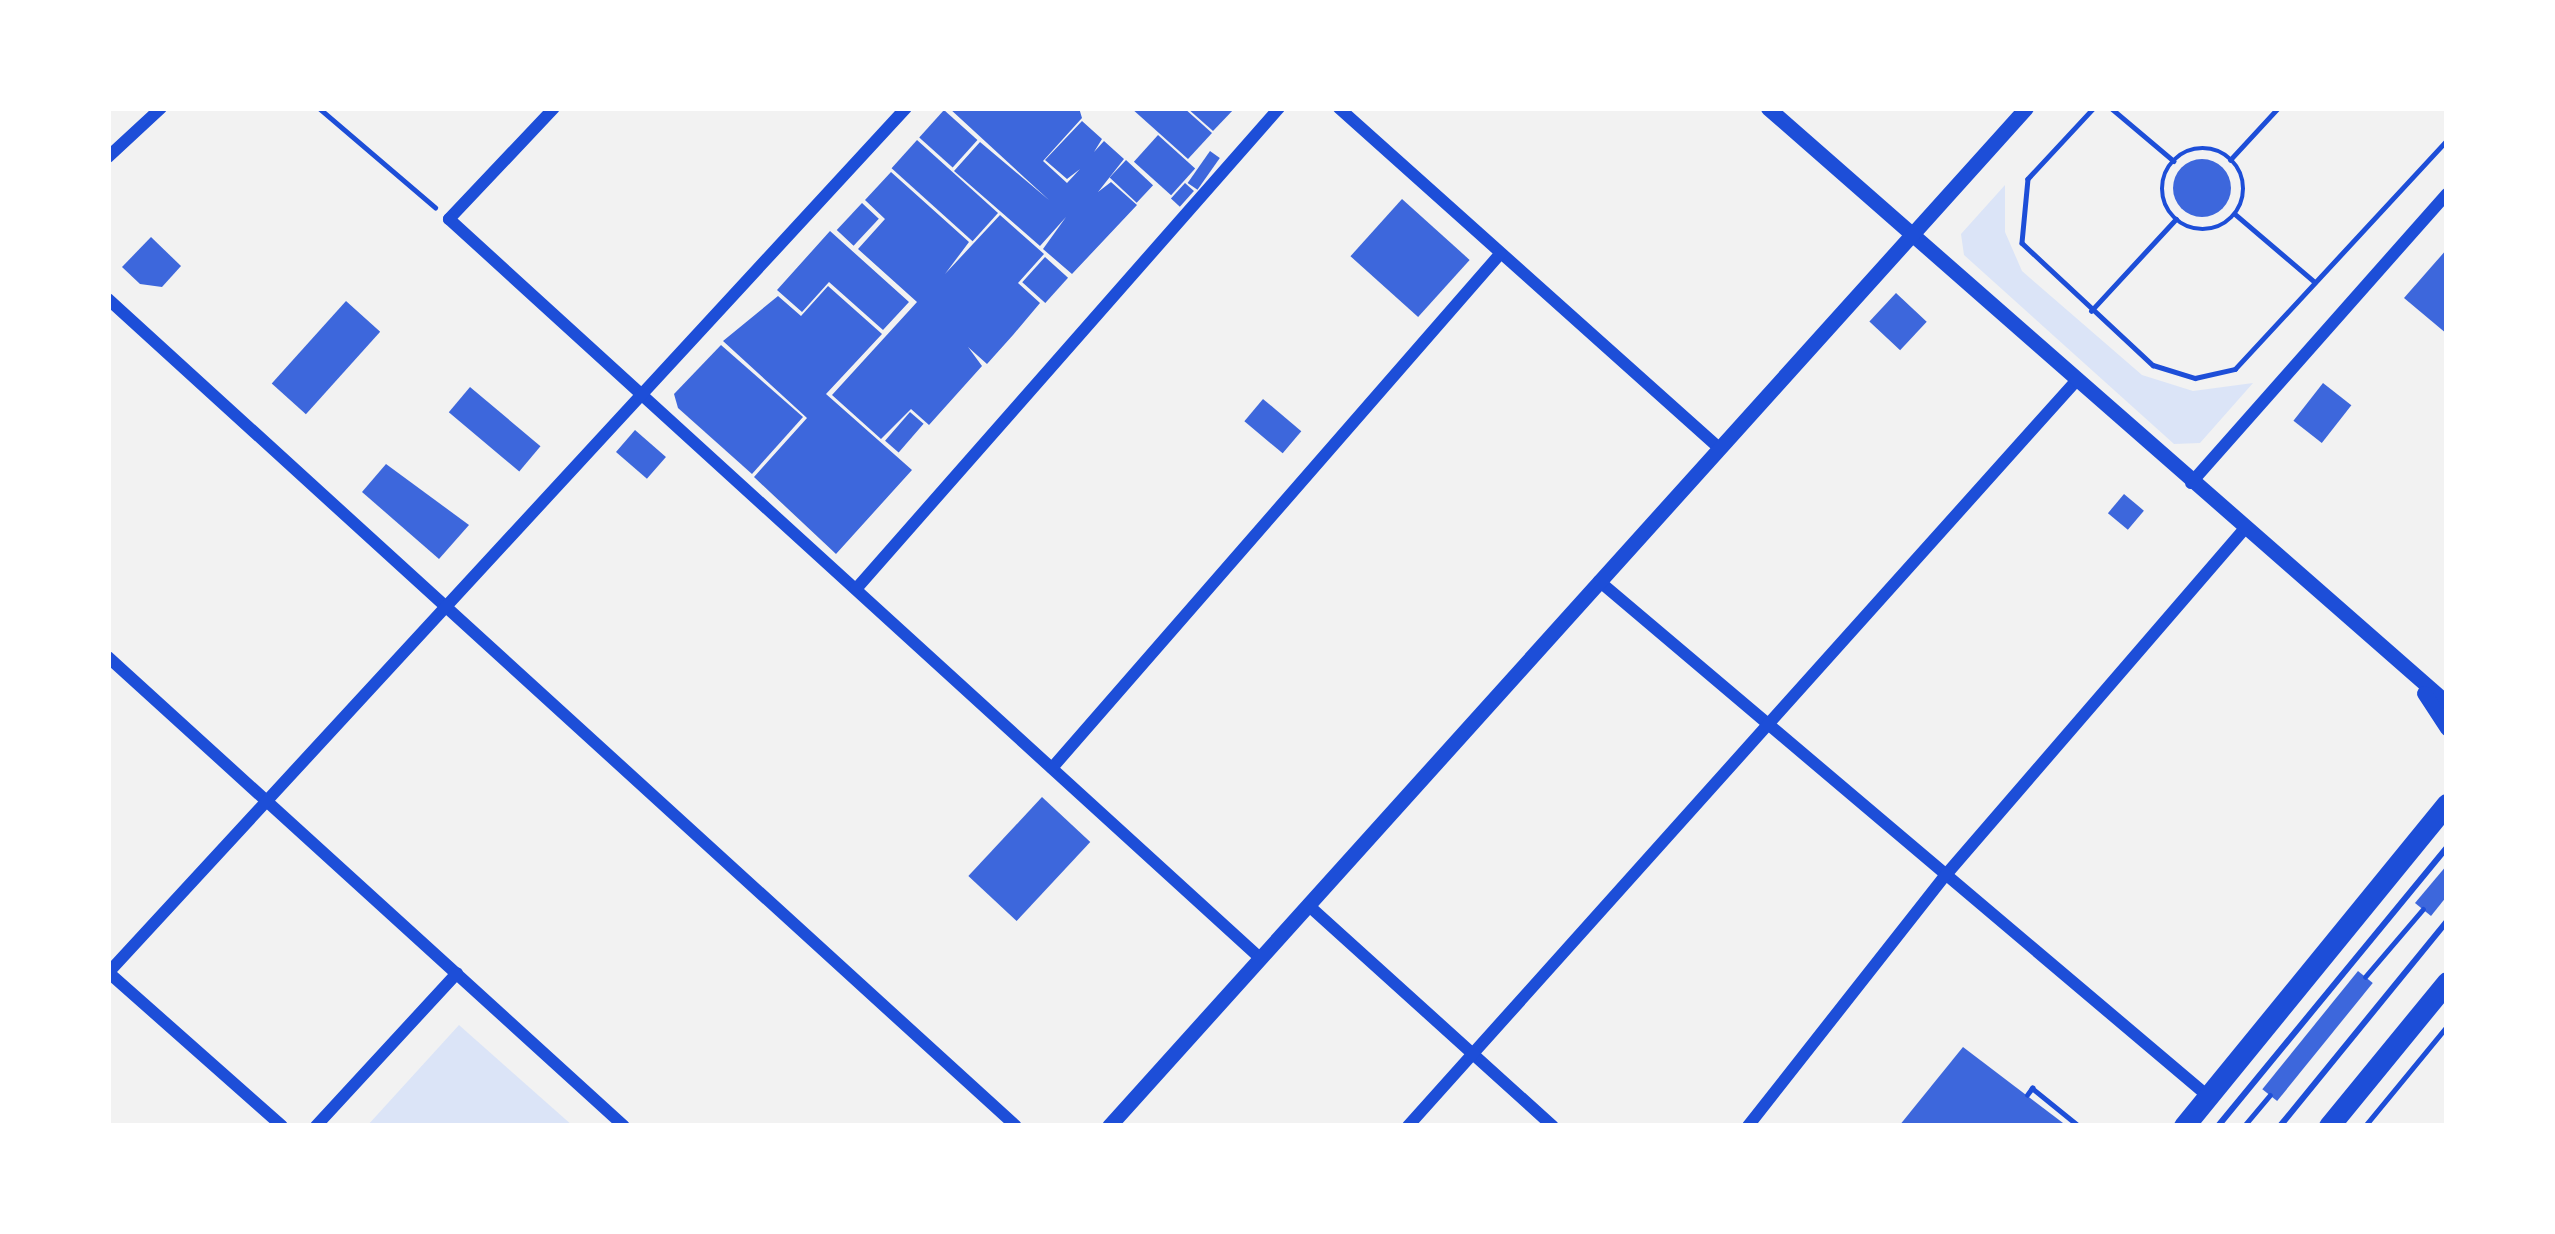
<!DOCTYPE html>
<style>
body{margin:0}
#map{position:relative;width:2555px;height:1234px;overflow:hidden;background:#f2f2f2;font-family:Spectral,serif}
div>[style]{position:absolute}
.green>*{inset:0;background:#dbe4f7}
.building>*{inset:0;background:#3d67dc;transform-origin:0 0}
.round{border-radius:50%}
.path>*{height:4.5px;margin:-2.25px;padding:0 2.25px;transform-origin:2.25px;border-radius:2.25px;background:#1d4ed8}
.path>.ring{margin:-2.25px;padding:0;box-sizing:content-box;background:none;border:4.5px solid #1d4ed8;border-radius:50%}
.service>*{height:6px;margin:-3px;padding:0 3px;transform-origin:3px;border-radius:3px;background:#1d4ed8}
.minor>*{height:12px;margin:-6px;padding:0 6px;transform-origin:6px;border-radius:6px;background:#1d4ed8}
.tertiary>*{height:15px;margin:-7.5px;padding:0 7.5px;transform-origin:7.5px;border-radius:7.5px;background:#1d4ed8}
.trunk>*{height:21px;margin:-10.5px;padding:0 10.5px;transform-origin:10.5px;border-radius:10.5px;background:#1d4ed8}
span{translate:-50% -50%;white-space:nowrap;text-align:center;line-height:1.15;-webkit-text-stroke:12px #fff;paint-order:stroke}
.frame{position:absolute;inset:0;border:111px solid #fff;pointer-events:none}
</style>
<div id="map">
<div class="green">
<div style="clip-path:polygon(2005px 185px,2005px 232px,2022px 271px,2142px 375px,2193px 391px,2253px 383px,2200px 443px,2174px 444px,1964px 255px,1961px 234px)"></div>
<div style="clip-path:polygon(459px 1025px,573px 1126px,367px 1126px)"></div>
</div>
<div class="building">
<div style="clip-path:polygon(949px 108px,1079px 108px,1082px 118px,1043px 161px,1067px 183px,1080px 169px,1067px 179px,1045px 160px,1082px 121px,1102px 139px,1094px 152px,1104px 141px,1124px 159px,1098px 192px,1111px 182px,1137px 205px,1072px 274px,1043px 249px,1066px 217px,1040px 246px,954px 171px,980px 142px,1049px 200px)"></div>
<div style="clip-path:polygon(1131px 108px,1184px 108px,1212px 133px,1188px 159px)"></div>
<div style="clip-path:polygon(1187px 108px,1235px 108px,1213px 131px)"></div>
<div style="left:944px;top:110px;width:45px;height:37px;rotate:42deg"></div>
<div style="left:1158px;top:135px;width:50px;height:36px;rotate:42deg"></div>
<div style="left:917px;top:140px;width:109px;height:38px;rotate:42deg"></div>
<div style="left:1210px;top:151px;width:12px;height:39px;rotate:35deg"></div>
<div class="round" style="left:2173px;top:159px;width:58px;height:58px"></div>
<div style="left:1126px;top:160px;width:37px;height:24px;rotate:43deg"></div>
<div style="clip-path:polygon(891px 172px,969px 242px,945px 274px,1000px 215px,1044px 254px,1018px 283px,1040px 303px,1013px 335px,987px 364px,968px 347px,982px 366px,929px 425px,911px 409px,881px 439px,832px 395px,917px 302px,858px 249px,885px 219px,865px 200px)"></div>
<div style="left:1185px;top:183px;width:12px;height:21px;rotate:42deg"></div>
<div style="left:1402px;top:199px;width:91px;height:77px;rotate:42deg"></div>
<div style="left:862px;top:203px;width:23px;height:37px;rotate:43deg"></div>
<div style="clip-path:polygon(830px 231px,909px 302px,883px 330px,829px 282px,802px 312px,777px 290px)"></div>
<div style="clip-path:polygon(151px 237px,181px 266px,162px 287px,140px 284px,122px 267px)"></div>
<div style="clip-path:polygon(2447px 249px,2447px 334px,2404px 298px)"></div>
<div style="left:1045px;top:257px;width:31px;height:34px;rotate:42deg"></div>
<div style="clip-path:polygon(828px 286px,882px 334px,826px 394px,912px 470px,836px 554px,754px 477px,807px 418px,723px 341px,778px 296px,801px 316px)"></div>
<div style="left:1896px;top:293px;width:42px;height:39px;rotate:43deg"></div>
<div style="left:346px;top:301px;width:46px;height:111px;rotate:42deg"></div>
<div style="clip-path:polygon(721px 345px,803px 417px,752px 474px,678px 408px,674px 394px)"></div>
<div style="left:2323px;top:383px;width:36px;height:48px;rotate:38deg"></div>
<div style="left:470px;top:387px;width:92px;height:33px;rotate:40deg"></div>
<div style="left:1263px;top:399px;width:50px;height:29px;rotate:40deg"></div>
<div style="left:910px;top:412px;width:18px;height:38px;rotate:41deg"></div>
<div style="left:635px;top:430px;width:41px;height:29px;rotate:41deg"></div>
<div style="clip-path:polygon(386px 464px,469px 525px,439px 559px,362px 492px)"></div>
<div style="left:2124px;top:494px;width:26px;height:25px;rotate:40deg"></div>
<div style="left:1042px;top:797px;width:66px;height:108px;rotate:43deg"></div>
<div style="clip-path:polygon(2447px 865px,2447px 896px,2431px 916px,2415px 903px)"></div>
<div style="left:2358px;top:971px;width:19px;height:152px;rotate:39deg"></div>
<div style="clip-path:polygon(1963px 1047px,2067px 1126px,1899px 1126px)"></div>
</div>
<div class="path">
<div style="left:319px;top:108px;width:153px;rotate:40.5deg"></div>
<div style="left:2094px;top:108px;width:97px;rotate:132.9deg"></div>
<div style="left:2028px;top:179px;width:64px;rotate:95.4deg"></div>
<div style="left:2022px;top:243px;width:179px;rotate:43deg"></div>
<div style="left:2153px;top:365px;width:44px;rotate:17.2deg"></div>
<div style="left:2195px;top:378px;width:41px;rotate:-12.7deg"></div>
<div style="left:2235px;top:369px;width:312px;rotate:-47.2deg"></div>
<div style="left:2111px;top:108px;width:82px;rotate:40.1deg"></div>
<div class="ring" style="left:2162px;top:148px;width:77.5px;height:77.5px"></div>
<div style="left:2230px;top:160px;width:71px;rotate:-47.3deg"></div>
<div style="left:2235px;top:214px;width:105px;rotate:40.4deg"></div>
<div style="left:2091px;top:311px;width:125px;rotate:-47.3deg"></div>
<div style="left:2365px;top:977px;width:89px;rotate:-49.5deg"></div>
<div style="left:2027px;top:1095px;width:9px;rotate:-54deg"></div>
<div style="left:2032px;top:1088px;width:60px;rotate:39deg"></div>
<div style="left:2244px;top:1126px;width:40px;rotate:-50deg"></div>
<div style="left:2365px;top:1126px;width:129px;rotate:-50.6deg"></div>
</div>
<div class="service">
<div style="left:2218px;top:1126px;width:361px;rotate:-50.6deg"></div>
<div style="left:2280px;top:1126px;width:264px;rotate:-50.8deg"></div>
</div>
<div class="minor">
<div style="left:554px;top:108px;width:153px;rotate:133.4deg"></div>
<div style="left:449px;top:219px;width:1097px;rotate:42.34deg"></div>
<div style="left:1339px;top:108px;width:510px;rotate:41.82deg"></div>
<div style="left:108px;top:157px;width:72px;rotate:-42.8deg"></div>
<div style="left:108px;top:299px;width:1228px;rotate:42.33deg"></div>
<div style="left:2191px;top:483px;width:386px;rotate:-48.5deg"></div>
<div style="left:1599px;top:581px;width:799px;rotate:40.23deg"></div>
<div style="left:856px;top:589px;width:641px;rotate:-48.67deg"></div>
<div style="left:108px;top:657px;width:697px;rotate:42.27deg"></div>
<div style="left:1052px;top:768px;width:682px;rotate:-48.92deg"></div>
<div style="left:1308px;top:905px;width:330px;rotate:42.1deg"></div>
<div style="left:108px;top:972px;width:232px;rotate:41.5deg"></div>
<div style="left:108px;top:973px;width:1177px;rotate:-47.31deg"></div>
<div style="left:316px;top:1126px;width:208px;rotate:-47.3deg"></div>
<div style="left:1408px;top:1126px;width:1001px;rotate:-48.12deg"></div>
<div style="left:1748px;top:1126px;width:317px;rotate:-51.8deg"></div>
<div style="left:1944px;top:877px;width:459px;rotate:-49.2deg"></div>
</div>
<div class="tertiary">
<div style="left:1768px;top:108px;width:903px;rotate:41.23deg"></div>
<div style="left:2424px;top:693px;width:42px;rotate:56.7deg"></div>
<div style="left:1109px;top:1126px;width:1370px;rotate:-47.99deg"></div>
</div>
<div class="trunk">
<div style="left:2184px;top:1126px;width:416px;rotate:-50.8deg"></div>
<div style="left:2329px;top:1126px;width:186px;rotate:-50.7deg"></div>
</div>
<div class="frame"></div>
</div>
